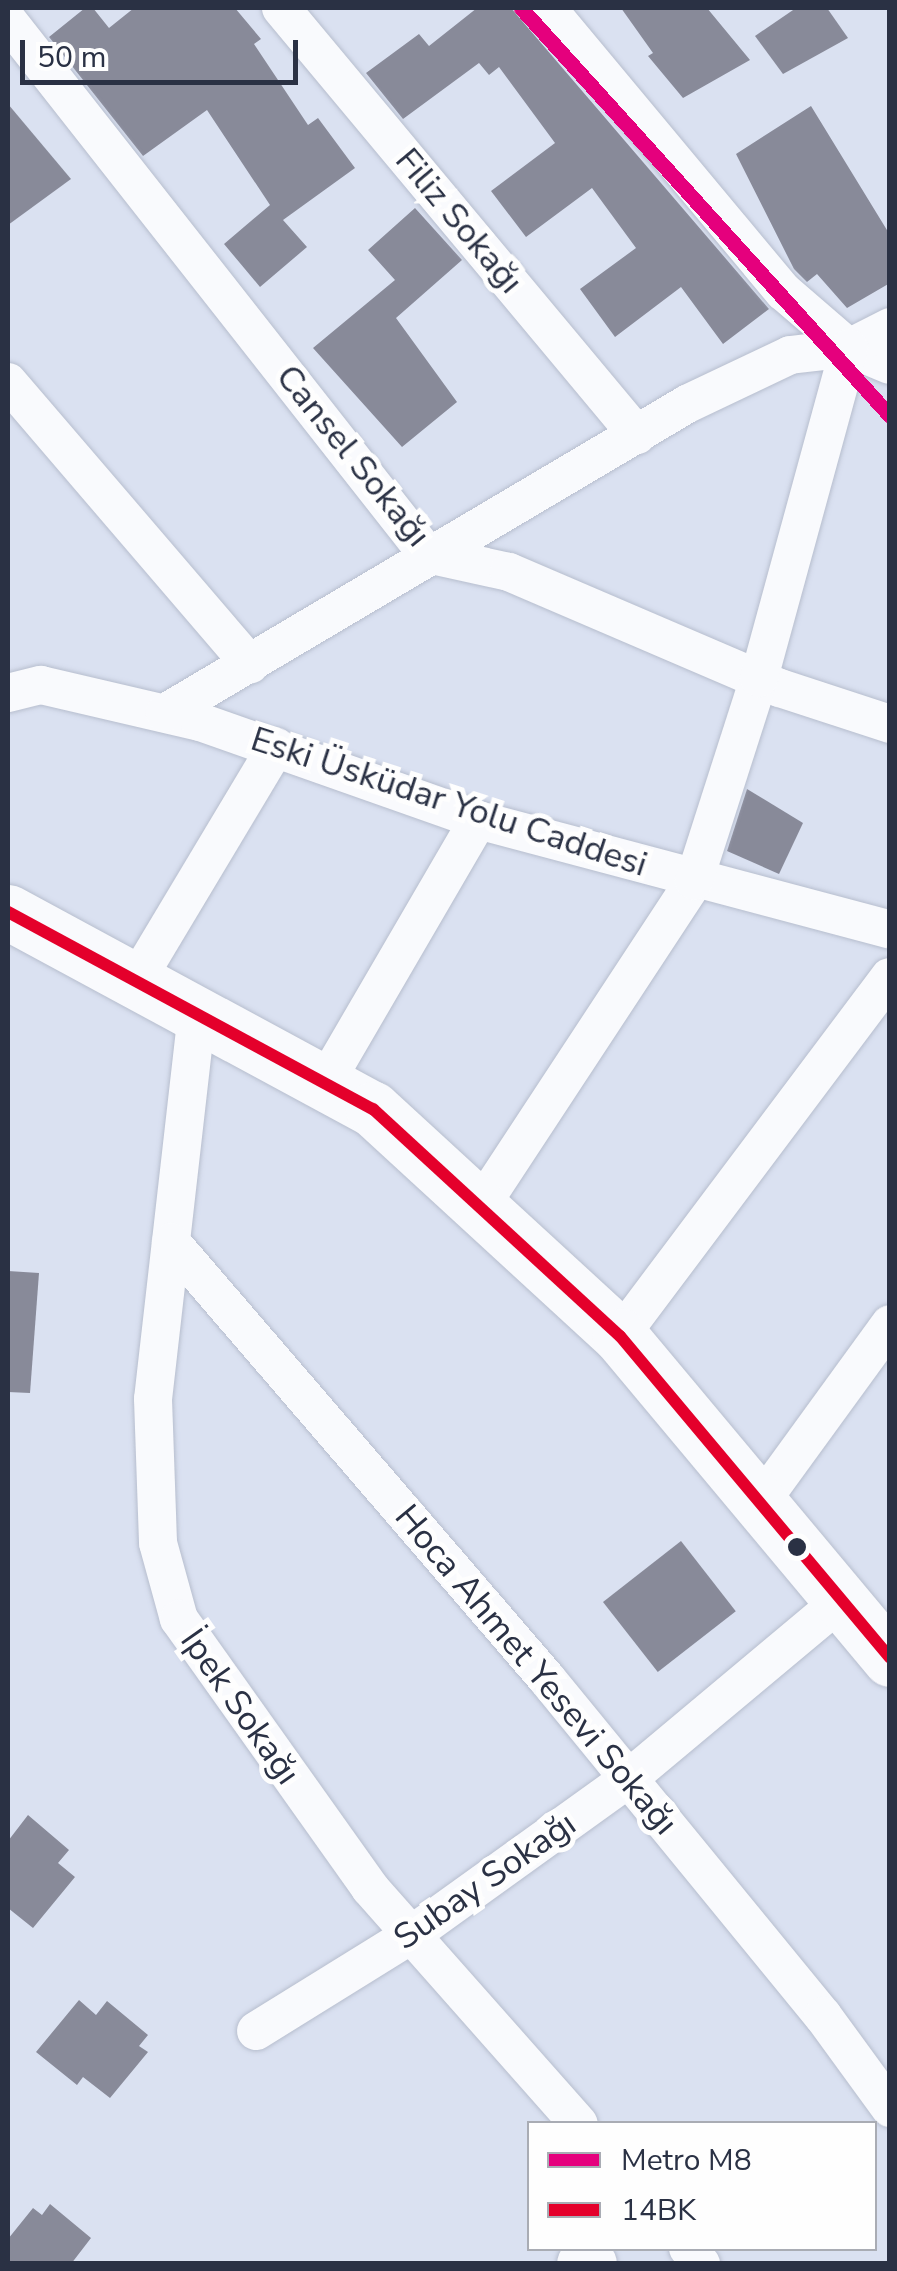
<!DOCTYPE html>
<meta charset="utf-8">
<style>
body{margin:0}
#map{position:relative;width:897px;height:2271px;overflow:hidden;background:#dae1f1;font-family:"Nunito Sans",sans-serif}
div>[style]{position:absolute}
.building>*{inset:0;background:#888a99;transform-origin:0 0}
.roads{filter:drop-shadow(0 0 2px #b7bece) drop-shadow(0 0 2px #b7bece)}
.street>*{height:38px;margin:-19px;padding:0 19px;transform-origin:19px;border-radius:19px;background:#f9fafd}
.secondary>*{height:55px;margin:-27.5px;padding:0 27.5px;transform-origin:27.5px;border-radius:27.5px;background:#f9fafd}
.bus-1>*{height:12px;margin:-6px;padding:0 6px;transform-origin:6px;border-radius:6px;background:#e4002b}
.metro-1>*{height:15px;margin:-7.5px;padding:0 7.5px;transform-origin:7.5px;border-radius:7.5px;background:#e5007d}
.dots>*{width:28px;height:28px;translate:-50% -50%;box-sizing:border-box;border:5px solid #fefefe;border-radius:50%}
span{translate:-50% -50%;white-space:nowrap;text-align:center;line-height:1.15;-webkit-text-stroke:10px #fefefe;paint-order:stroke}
.street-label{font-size:35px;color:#2a3144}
.frame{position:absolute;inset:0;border:10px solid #2a3144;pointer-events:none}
.legend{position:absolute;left:527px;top:2121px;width:350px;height:130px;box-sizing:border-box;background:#fefefe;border:2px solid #a9acb4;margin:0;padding:12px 18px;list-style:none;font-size:30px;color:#2a3144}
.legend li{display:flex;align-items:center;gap:20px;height:50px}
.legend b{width:50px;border:2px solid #a9acb4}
.scale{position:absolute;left:20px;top:40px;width:278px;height:45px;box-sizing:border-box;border:5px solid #2a3144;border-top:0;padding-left:12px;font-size:30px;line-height:35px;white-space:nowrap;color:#2a3144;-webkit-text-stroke:8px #fefefe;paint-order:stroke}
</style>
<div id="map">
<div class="building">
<div style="clip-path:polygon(85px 8px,93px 8px,109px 28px,134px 8px,235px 8px,261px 39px,254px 44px,308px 125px,318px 118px,355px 168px,283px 220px,307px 247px,260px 287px,224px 244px,270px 205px,207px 110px,143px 156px,49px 37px)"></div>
<div style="clip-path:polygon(477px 8px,511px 8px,769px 309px,723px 344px,681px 287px,615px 337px,580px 289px,636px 248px,592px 188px,526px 237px,491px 191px,555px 143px,499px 67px,489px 75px,479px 63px,403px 119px,366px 73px,419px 34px,429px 46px)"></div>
<div style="clip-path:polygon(621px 8px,707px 8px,750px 60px,683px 98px,648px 56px,653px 53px)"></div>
<div style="clip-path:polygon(796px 8px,827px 8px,848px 38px,783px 74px,755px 36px)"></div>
<div style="clip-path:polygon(8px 104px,71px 179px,8px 225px)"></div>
<div style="clip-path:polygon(811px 106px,890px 235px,890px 283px,847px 308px,817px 274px,807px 282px,794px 269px,736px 154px)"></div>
<div style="clip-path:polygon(415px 208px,462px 260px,396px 318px,457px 402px,402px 447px,313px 348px,395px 280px,368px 250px)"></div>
<div style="clip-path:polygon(747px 789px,803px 823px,779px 874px,727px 851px)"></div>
<div style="clip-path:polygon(8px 1271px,39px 1273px,30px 1393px,8px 1392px)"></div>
<div style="left:681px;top:1541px;width:89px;height:99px;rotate:52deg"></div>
<div style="clip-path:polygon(28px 1815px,69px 1850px,58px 1863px,75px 1877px,33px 1928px,8px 1908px,8px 1841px)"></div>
<div style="clip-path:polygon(79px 2000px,96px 2015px,107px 2001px,148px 2035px,139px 2046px,148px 2052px,110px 2098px,83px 2077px,77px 2085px,36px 2052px)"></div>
<div style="clip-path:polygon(50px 2204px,91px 2238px,71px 2264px,8px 2264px,8px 2239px,33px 2208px,42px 2215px)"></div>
</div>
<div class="roads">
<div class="street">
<div style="left:281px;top:8px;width:556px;rotate:50.18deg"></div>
<div style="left:547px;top:8px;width:370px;rotate:50.2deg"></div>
<div style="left:784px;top:292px;width:86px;rotate:40.7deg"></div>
<div style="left:849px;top:348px;width:44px;rotate:22.5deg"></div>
<div style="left:8px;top:21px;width:678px;rotate:51.83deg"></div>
<div style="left:427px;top:554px;width:84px;rotate:12.4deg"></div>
<div style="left:509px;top:572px;width:295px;rotate:23.2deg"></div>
<div style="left:780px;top:688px;width:116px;rotate:18.1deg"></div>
<div style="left:8px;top:382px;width:372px;rotate:49.4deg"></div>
<div style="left:8px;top:693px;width:34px;rotate:-14deg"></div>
<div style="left:41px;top:685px;width:163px;rotate:13.1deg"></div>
<div style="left:200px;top:722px;width:295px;rotate:19.4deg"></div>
<div style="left:478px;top:820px;width:426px;rotate:14.9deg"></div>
<div style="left:165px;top:713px;width:607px;rotate:-30.62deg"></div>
<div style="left:687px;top:404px;width:114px;rotate:-25.4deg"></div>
<div style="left:790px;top:355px;width:59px;rotate:-6.8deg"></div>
<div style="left:849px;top:348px;width:46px;rotate:-27.1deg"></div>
<div style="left:136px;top:981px;width:273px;rotate:-59.1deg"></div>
<div style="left:197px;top:1013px;width:388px;rotate:96.5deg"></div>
<div style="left:153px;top:1399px;width:144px;rotate:88deg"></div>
<div style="left:158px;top:1543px;width:79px;rotate:74.6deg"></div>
<div style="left:179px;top:1619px;width:330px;rotate:54.6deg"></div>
<div style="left:370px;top:1888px;width:315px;rotate:48.5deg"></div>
<div style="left:325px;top:1083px;width:304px;rotate:-59.8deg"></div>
<div style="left:480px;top:1207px;width:390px;rotate:-56.7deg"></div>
<div style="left:694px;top:881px;width:213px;rotate:-72.2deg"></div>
<div style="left:759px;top:678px;width:342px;rotate:-74.7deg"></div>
<div style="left:171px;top:1242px;width:576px;rotate:49.29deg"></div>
<div style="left:547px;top:1679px;width:436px;rotate:50.7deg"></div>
<div style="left:823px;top:2016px;width:114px;rotate:53.9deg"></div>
<div style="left:620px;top:1336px;width:449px;rotate:-53.1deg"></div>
<div style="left:760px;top:1503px;width:221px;rotate:-54deg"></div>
<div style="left:256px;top:2031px;width:182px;rotate:-31.8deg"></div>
<div style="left:411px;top:1935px;width:267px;rotate:-35.7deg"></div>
<div style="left:628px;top:1779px;width:278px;rotate:-39.9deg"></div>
<div style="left:688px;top:2248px;width:21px;rotate:51deg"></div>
</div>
<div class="secondary">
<div style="left:8px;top:912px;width:415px;rotate:28.4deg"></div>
<div style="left:373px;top:1109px;width:335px;rotate:42.6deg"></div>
<div style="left:620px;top:1336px;width:421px;rotate:50.1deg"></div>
<div style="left:584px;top:2264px;width:5px"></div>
</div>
</div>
<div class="bus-1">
<div style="left:8px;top:912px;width:415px;rotate:28.4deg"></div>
<div style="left:373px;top:1109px;width:335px;rotate:42.6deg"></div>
<div style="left:620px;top:1336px;width:420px;rotate:50deg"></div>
</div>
<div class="metro-1">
<div style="left:521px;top:8px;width:550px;rotate:47.87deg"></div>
</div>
<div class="dots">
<div style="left:797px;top:1547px;background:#2a3144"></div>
</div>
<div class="street-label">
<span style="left:459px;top:221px;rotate:50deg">Filiz Sokağı</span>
<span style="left:353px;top:456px;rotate:51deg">Cansel Sokağı</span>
<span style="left:449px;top:802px;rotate:18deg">Eski Üsküdar Yolu Caddesi</span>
<span style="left:536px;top:1670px;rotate:50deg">Hoca Ahmet Yesevi Sokağı</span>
<span style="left:240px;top:1707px;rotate:55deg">İpek Sokağı</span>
<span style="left:485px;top:1881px;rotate:-35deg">Subay Sokağı</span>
</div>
<div class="frame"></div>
<ul class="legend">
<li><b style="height:12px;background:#e5007d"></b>Metro M8</li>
<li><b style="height:12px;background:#e4002b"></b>14BK</li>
</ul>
<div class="scale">50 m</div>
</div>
